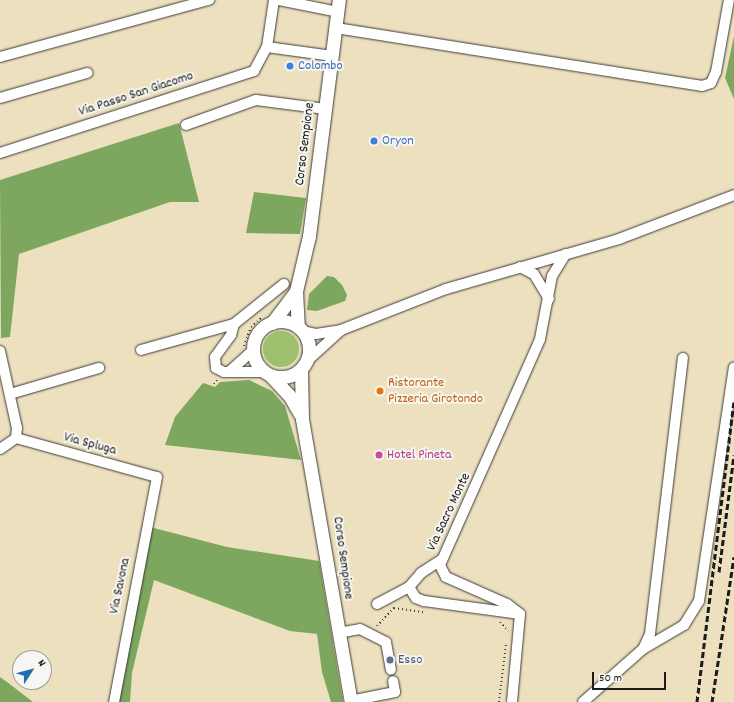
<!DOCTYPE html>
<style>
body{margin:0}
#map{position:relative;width:734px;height:702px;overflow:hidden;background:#ece0bf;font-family:Dekko,sans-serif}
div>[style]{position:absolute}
.green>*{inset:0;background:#9cc06b}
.round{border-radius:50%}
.forest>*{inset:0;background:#7da65f}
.path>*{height:2px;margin-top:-1px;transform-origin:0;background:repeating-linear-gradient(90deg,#3b3934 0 1px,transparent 0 4px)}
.roads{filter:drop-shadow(0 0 1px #3b3934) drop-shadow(0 0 1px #3b3934)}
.minor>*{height:10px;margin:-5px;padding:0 5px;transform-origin:5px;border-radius:5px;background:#fff}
.major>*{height:13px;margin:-6.5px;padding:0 6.5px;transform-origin:6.5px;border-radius:6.5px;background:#fff}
.major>.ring{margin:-6.5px;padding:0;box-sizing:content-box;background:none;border:13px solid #fff;border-radius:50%}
.rail>*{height:3px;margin-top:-1.5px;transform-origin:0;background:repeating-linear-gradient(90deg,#1c1c1c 0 6px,transparent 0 9px)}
.dots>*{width:11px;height:11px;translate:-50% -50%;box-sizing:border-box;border:2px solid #f6f6f2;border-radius:50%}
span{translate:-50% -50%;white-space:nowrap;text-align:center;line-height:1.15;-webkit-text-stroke:4px #f6f6f2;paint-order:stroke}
.shop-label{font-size:14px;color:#366cbe}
.left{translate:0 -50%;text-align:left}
.street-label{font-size:14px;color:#1c1c1c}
.food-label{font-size:14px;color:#c56008}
.hotel-label{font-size:14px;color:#b23c85}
.service-label{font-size:14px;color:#4e5e75}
.north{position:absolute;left:12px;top:650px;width:40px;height:40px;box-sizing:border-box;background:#f6f6f2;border:1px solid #9f9f9c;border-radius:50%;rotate:54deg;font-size:11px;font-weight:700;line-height:16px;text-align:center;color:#1c1c1c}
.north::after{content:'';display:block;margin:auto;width:14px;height:18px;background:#1f6fb2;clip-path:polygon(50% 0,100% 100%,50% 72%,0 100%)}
.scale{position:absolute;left:592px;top:672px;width:74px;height:18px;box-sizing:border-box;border:2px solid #1c1c1c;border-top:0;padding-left:5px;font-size:12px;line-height:14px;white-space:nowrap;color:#1c1c1c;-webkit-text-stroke:3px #f6f6f2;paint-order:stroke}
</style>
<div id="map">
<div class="green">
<div class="round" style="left:263px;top:331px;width:36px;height:36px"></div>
</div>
<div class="forest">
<div style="clip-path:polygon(734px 36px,734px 99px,725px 78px)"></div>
<div style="clip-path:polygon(179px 123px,199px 202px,170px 202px,19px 254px,10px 337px,1px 338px,0 180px)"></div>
<div style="clip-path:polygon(254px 192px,306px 198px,300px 234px,246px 233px)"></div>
<div style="clip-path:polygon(327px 276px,334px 277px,342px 285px,347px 295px,345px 301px,317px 311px,307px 310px,309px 294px)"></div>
<div style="clip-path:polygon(249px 380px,272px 391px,285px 406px,301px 460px,165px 445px,175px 417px,203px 383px,215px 387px,220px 382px)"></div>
<div style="clip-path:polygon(150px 527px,227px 547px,319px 561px,343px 702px,331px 702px,322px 672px,317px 634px,290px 631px,154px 580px,132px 673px,130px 702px,116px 702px)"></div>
<div style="clip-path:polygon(0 677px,7px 682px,33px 702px,0 702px)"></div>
</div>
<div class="path">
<div style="left:244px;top:346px;width:20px;rotate:-70deg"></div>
<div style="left:251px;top:327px;width:15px;rotate:-42deg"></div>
<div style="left:214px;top:384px;width:5px;rotate:-53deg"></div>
<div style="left:500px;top:622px;width:12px;rotate:48deg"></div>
<div style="left:377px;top:626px;width:25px;rotate:-47deg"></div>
<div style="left:394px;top:608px;width:30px;rotate:8deg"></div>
<div style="left:499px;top:702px;width:58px;rotate:-83.1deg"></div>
</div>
<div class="roads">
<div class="minor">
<div style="left:279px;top:0;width:60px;rotate:11.5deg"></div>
<div style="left:336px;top:28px;width:371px;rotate:9deg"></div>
<div style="left:702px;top:86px;width:9px;rotate:-18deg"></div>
<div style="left:711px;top:83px;width:12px;rotate:-66deg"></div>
<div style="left:716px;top:72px;width:73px;rotate:-79.8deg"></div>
<div style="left:267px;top:47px;width:66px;rotate:7.9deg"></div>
<div style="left:0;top:57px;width:217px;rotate:-15.3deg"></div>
<div style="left:0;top:98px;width:91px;rotate:-16deg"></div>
<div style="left:186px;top:125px;width:74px;rotate:-19.7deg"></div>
<div style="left:256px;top:100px;width:70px;rotate:7.4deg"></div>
<div style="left:0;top:153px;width:267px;rotate:-17.9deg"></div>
<div style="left:254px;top:71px;width:27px;rotate:-62deg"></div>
<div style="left:267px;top:47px;width:48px;rotate:-81.5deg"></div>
<div style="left:520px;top:267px;width:16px;rotate:27deg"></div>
<div style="left:534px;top:274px;width:29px;rotate:59deg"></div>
<div style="left:234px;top:324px;width:11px;rotate:105deg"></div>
<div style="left:231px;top:335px;width:27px;rotate:126deg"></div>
<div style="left:215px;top:357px;width:11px;rotate:85deg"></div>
<div style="left:216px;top:368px;width:9px;rotate:27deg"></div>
<div style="left:224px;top:372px;width:40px"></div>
<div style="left:302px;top:331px;width:14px;rotate:12deg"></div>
<div style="left:316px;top:334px;width:25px;rotate:-9deg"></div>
<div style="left:341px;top:330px;width:113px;rotate:-21.3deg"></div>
<div style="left:446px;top:289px;width:180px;rotate:-16.1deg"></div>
<div style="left:619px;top:239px;width:123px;rotate:-20.9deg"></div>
<div style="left:141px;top:350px;width:97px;rotate:-15.6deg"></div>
<div style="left:234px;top:324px;width:64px;rotate:-38.7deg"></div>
<div style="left:0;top:351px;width:79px;rotate:77.6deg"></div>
<div style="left:17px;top:428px;width:10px;rotate:96deg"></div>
<div style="left:16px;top:438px;width:19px;rotate:145deg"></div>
<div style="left:307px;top:361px;width:45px;rotate:-42.3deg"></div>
<div style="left:230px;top:371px;width:31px;rotate:-42deg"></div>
<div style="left:10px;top:394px;width:93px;rotate:-16.3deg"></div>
<div style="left:16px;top:438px;width:146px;rotate:15.5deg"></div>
<div style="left:157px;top:477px;width:229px;rotate:100.8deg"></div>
<div style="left:409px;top:587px;width:13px;rotate:58deg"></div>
<div style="left:416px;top:598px;width:9px;rotate:21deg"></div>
<div style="left:424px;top:601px;width:97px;rotate:7.7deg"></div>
<div style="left:377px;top:604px;width:36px;rotate:-28deg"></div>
<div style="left:409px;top:587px;width:18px;rotate:-49deg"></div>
<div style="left:421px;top:573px;width:24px;rotate:-33deg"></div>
<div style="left:338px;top:633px;width:22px;rotate:-10deg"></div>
<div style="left:360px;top:629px;width:29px;rotate:27deg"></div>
<div style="left:386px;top:642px;width:28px;rotate:80deg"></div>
<div style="left:643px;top:649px;width:48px;rotate:-30.3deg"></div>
<div style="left:684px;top:625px;width:28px;rotate:-58deg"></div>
<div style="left:699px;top:601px;width:236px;rotate:-81.5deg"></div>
<div style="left:350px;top:701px;width:46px;rotate:-11.3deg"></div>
<div style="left:395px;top:692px;width:11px;rotate:-100deg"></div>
<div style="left:512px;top:702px;width:88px;rotate:-84.8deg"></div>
<div style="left:520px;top:614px;width:16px;rotate:-142deg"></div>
<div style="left:507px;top:604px;width:67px;rotate:-156.1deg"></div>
<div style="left:446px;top:577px;width:13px;rotate:-117deg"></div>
<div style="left:440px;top:565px;width:247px;rotate:-66.1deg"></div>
<div style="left:540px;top:339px;width:64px;rotate:-79.2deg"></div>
<div style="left:552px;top:276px;width:26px;rotate:-58deg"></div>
<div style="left:583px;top:702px;width:80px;rotate:-41.5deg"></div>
<div style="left:643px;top:649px;width:17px;rotate:-65deg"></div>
<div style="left:650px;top:634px;width:278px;rotate:-83.2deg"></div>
</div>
<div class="major">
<div style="left:296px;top:291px;width:36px;rotate:87deg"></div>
<div class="ring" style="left:253px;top:321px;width:43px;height:43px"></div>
<div style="left:272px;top:323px;width:40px;rotate:-53deg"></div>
<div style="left:296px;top:291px;width:57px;rotate:-76.7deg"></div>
<div style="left:309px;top:236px;width:238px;rotate:-82.8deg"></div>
<div style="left:301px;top:369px;width:50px;rotate:88.9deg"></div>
<div style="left:302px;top:419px;width:287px;rotate:80.2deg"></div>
<div style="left:271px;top:376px;width:26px;rotate:47deg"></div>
<div style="left:289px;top:395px;width:22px;rotate:60deg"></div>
</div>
</div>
<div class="rail">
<div style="left:719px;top:572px;width:118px;rotate:-82.7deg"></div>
<div style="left:697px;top:702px;width:302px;rotate:-83deg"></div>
<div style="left:712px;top:702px;width:147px;rotate:-81.4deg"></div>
</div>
<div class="dots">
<div style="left:290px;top:66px;background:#3f7fe0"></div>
<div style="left:374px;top:141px;background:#3f7fe0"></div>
<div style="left:380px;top:391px;background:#e8710a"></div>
<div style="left:379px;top:455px;background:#d1479c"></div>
<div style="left:390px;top:660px;background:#5c6f8a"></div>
</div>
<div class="shop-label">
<span class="left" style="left:298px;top:66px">Colombo</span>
<span class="left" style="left:382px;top:141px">Oryon</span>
</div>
<div class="street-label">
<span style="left:136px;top:94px;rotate:-18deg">Via Passo San Giacomo</span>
<span style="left:305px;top:144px;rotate:-83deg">Corso Sempione</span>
<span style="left:90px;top:444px;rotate:15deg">Via Spluga</span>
<span style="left:449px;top:512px;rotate:-65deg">Via Sacro Monte</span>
<span style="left:343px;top:558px;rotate:82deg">Corso Sempione</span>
<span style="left:120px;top:586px;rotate:-78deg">Via Savona</span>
</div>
<div class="food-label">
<span class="left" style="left:388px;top:391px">Ristorante<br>Pizzeria Girotondo</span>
</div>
<div class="hotel-label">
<span class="left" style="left:387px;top:455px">Hotel Pineta</span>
</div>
<div class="service-label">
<span class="left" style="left:398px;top:660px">Esso</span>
</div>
<div class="north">N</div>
<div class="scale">50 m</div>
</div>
